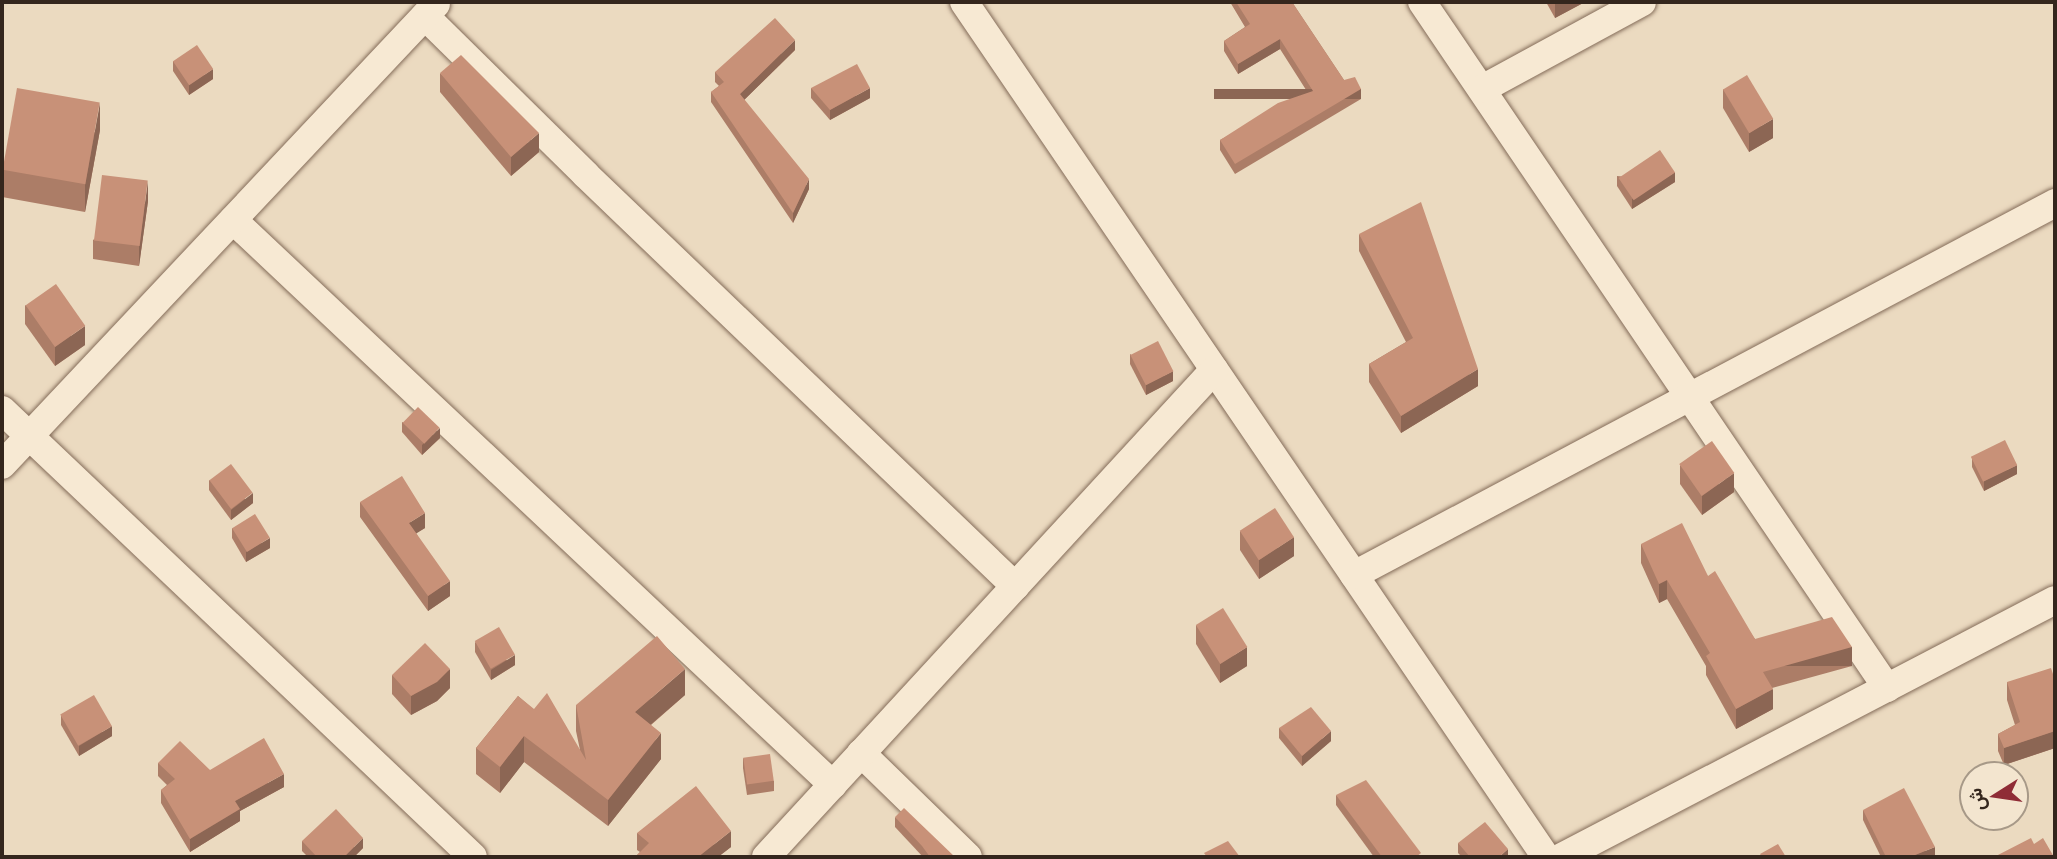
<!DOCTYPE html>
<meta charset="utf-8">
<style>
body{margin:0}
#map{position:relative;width:2057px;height:859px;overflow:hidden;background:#ebdac0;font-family:"Playfair Display",Vazirmatn,serif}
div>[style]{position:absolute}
.roads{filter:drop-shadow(0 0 2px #846c59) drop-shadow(0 0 2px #846c59)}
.street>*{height:28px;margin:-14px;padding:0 14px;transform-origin:14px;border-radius:14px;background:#f7e9d3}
.wall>*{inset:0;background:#ac7d67}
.shaded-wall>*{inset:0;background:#8c6654;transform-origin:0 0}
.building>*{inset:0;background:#c89178;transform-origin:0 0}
span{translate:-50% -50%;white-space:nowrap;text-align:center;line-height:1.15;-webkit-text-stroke:5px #f3e5cf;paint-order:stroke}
.frame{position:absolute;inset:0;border:4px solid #34261d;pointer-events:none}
.north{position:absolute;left:1959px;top:761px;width:70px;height:70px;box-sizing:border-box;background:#f3e5cf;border:2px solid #a79988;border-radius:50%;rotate:258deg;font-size:19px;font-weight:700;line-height:28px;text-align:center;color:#34261d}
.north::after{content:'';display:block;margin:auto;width:24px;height:32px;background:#8f2c36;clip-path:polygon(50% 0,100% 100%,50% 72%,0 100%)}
</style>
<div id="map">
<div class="roads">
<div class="street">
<div style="left:964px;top:2px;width:1034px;rotate:55.76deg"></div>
<div style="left:1422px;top:2px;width:829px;rotate:55.87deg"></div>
<div style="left:425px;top:16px;width:225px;rotate:44.6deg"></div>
<div style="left:585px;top:174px;width:596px;rotate:43.78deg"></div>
<div style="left:1482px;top:89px;width:182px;rotate:-28.5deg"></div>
<div style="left:233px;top:220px;width:824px;rotate:43.28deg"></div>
<div style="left:2px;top:410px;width:649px;rotate:43.5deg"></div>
<div style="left:2px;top:465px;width:633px;rotate:-46.73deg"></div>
<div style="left:1354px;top:575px;width:794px;rotate:-27.95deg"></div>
<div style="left:861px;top:753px;width:149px;rotate:44.2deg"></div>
<div style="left:766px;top:857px;width:662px;rotate:-47.39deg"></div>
<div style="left:1562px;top:857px;width:556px;rotate:-27.53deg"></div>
</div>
</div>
<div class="wall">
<div style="clip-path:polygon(1230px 2px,1292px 2px,1344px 80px,1361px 99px,1235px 174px,1220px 150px,1220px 140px,1308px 93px,1280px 49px,1238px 74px,1224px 51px,1224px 41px,1245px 27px)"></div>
<div style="clip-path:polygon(1546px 2px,1585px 2px,1555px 18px)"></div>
<div style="clip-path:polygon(795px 50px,744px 100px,809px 189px,793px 223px,711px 102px,711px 92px,719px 86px,715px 82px,715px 72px)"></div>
<div style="clip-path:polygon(173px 61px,213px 79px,189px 95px,173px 71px)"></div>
<div style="clip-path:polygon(440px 73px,539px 152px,511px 176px,440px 92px)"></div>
<div style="clip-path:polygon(811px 88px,870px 98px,830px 120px,811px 98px)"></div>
<div style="clip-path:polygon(1723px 89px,1773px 138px,1749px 152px,1723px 108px)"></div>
<div style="clip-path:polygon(100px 130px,85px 212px,2px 197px,2px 170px)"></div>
<div style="clip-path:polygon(1617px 176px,1675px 182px,1632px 209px,1617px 186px)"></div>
<div style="clip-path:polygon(148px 201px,139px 266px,93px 259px,93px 240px)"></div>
<div style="clip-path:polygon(1359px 234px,1478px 386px,1401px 433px,1369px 382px,1369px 364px,1406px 342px,1359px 251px)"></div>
<div style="clip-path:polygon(25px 305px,85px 345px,55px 366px,25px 324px)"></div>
<div style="clip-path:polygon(1130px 354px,1173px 381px,1146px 395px,1130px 364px)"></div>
<div style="clip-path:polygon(402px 422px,440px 438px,422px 455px,402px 432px)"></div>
<div style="clip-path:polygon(1972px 458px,2017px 474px,1984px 491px,1972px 467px)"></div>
<div style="clip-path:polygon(1680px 465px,1734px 492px,1702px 515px,1680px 484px)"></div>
<div style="clip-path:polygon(209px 480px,253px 503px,231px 520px,209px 490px)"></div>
<div style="clip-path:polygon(360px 502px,425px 528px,416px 533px,450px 596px,428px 611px,360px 517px)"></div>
<div style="clip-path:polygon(232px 528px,270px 548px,246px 562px,232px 538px)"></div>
<div style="clip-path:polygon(1240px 531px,1294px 556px,1259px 579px,1240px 550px)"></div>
<div style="clip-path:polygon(1641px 544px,1708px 576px,1755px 639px,1852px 666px,1772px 688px,1773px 709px,1736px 729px,1706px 675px,1706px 666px,1667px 599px,1659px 603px,1641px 563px)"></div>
<div style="clip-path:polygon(1196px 625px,1247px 666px,1220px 683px,1196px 644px)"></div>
<div style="clip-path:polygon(475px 642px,515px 665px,491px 680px,475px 652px)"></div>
<div style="clip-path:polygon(392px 675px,450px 688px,437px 701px,411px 715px,392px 694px)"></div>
<div style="clip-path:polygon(2055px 680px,2055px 748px,2004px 765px,1998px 751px,1998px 734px,2015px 725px,2007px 700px,2007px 682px)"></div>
<div style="clip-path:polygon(685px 695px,651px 725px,661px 759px,608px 826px,524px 762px,500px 793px,476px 774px,476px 748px,518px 696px,580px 750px,576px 731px,576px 705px)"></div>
<div style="clip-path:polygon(61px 715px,112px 736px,79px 756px,61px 725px)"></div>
<div style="clip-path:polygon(1279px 728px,1331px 741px,1302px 766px,1279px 738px)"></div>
<div style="clip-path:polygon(743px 758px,774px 781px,774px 791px,747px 795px,743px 768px)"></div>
<div style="clip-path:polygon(158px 763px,210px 770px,284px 787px,240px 811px,240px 821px,190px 852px,161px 803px,161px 790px,167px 785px,158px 776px)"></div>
<div style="clip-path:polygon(1336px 795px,1421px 857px,1374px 857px,1336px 805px)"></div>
<div style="clip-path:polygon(1863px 810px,1935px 857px,1881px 857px,1863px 820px)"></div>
<div style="clip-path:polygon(895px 817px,955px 857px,923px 857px,895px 827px)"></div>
<div style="clip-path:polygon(637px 833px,731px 847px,718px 857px,635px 857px,640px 852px,637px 850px)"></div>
<div style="clip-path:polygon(302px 841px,363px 848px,354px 857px,308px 857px,302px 851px)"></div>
<div style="clip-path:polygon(1458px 843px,1508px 857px,1462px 857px,1458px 853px)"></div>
</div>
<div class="shaded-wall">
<div style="clip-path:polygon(1555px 2px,1585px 2px,1555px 18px)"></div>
<div style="clip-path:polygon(1280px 39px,1280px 49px,1238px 74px,1238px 64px)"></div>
<div style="clip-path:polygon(795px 40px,795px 50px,740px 104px,740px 94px)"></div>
<div style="clip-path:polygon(213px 69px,213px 79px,189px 95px,189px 85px)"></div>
<div style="clip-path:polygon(870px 88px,870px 98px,830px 120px,830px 110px)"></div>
<div style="left:1361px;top:89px;width:10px;height:147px;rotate:90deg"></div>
<div style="clip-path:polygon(100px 103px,100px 130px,85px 212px,85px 185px)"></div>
<div style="clip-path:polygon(1773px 119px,1773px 138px,1749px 152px,1749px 133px)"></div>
<div style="clip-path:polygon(539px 133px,539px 152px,511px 176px,511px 157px)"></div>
<div style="clip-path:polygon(1675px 172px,1675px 182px,1632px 209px,1632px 199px)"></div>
<div style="clip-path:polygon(809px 179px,809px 189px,793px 223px,793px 213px)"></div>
<div style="clip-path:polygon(148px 181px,148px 201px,139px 266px,139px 247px)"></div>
<div style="clip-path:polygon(85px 326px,85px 345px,55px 366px,55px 347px)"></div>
<div style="clip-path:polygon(1478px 369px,1478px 386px,1401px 433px,1401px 416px)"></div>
<div style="clip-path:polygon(1173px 371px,1173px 381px,1146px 395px,1146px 385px)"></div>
<div style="clip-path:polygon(440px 428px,440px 438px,422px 455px,422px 445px)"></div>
<div style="clip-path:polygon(2017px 465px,2017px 474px,1984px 491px,1984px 481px)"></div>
<div style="clip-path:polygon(1734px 473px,1734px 492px,1702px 515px,1702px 496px)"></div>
<div style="clip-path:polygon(253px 493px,253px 503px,231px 520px,231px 510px)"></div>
<div style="clip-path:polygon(425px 513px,425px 528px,409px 538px,409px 523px)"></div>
<div style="clip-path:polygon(1294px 537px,1294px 556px,1259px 579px,1259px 560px)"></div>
<div style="clip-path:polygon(270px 538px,270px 548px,246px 562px,246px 552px)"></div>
<div style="clip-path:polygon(1667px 580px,1667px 599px,1659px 603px,1659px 584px)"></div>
<div style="clip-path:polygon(450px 581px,450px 596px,428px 611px,428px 596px)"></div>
<div style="clip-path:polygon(1247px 647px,1247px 666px,1220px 683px,1220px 664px)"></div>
<div style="left:1852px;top:647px;width:19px;height:92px;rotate:90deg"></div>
<div style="clip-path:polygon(515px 655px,515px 665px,491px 680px,491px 670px)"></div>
<div style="clip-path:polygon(450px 669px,450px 688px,437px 701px,411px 715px,411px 696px)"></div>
<div style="clip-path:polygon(685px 669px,685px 695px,635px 738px,635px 712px)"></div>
<div style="clip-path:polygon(1773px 689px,1773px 709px,1736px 729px,1736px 709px)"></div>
<div style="clip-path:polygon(112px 726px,112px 736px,79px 756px,79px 746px)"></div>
<div style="clip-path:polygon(1331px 731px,1331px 741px,1302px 766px,1302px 756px)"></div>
<div style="clip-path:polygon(2055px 731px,2055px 748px,2004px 765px,2004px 748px)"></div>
<div style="clip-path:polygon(661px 733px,661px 759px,608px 826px,608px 800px)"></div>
<div style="clip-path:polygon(524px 736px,524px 762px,500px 793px,500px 767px)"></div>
<div style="clip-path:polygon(284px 774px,284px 787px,240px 811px,240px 821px,190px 852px,190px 839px,235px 801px)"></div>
<div style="clip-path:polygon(731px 831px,731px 847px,718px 857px,698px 857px)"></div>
<div style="clip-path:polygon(363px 838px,363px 848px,354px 857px,344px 857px)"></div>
<div style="clip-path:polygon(1935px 847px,1935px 857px,1910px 857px)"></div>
<div style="clip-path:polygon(1508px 849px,1508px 857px,1499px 857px)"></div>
</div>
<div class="building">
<div style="clip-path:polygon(1236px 2px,1292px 2px,1344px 80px,1355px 77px,1361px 89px,1235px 164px,1220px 140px,1278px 103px,1313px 91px,1280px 39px,1238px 64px,1224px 41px,1250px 24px)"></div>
<div style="clip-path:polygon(775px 18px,795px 40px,740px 94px,809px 179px,793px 213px,711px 92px,724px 82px,715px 72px)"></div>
<div style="left:197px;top:45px;width:29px;height:29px;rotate:56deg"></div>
<div style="clip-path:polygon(461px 55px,539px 133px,511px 157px,440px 73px)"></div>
<div style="clip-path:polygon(857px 64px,870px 88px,830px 110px,811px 88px)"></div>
<div style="left:1747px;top:75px;width:51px;height:28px;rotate:59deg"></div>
<div style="left:17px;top:88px;width:84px;height:83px;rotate:10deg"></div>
<div style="left:1660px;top:150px;width:27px;height:50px;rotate:56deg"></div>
<div style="left:102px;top:175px;width:46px;height:66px;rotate:7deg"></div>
<div style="clip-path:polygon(1421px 202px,1478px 369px,1401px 416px,1369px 364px,1413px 338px,1359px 234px)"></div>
<div style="left:56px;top:284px;width:51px;height:37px;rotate:55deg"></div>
<div style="left:1158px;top:341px;width:34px;height:31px;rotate:63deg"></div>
<div style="left:418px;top:407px;width:30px;height:22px;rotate:44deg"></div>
<div style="left:2005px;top:440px;width:28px;height:38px;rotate:64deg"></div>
<div style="left:1712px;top:441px;width:39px;height:40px;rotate:55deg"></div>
<div style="left:231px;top:464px;width:36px;height:27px;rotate:53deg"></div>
<div style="clip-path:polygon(402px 476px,425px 513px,409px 523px,450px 581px,428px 596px,360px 502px)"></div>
<div style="left:1275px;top:508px;width:35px;height:42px;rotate:57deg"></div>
<div style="left:255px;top:514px;width:28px;height:27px;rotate:58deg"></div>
<div style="clip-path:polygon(1682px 523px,1708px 576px,1715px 571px,1755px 639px,1832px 617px,1852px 647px,1763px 672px,1773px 689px,1736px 709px,1706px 656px,1710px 653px,1667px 580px,1659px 584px,1641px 544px)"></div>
<div style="left:1223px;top:608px;width:46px;height:32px;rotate:58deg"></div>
<div style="left:499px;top:627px;width:32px;height:28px;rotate:60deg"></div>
<div style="clip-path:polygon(657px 636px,685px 669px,635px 712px,661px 733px,608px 800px,524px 736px,500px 767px,476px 748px,518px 696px,534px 709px,547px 693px,586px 760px,576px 705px)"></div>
<div style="clip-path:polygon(425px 643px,450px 669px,437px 682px,411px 696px,392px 675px)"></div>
<div style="clip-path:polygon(2051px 668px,2055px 680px,2055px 731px,2004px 748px,1998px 734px,2020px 722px,2007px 682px)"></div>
<div style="left:94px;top:695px;width:36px;height:39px;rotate:60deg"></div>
<div style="clip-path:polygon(1311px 707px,1331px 731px,1302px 756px,1279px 728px)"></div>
<div style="clip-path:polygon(264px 738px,284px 774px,235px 801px,240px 809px,190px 839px,161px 790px,175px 779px,158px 763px,180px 741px,210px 770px)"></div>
<div style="left:770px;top:754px;width:27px;height:27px;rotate:82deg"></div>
<div style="clip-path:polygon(1366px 780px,1421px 853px,1416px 857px,1382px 857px,1336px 795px)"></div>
<div style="clip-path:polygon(696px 786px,731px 831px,698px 857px,635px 857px,649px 843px,637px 833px)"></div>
<div style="clip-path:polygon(1904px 788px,1935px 847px,1910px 857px,1886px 857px,1863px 810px)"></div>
<div style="clip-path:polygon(904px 808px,955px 857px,930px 857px,922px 846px,895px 817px)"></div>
<div style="clip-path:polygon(336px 809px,363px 838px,344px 857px,317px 857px,302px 841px)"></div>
<div style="clip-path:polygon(1485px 822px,1508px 849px,1499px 857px,1470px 857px,1458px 843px)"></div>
<div style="clip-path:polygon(2031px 838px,2034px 844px,2043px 838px,2054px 857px,1994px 857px)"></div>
<div style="clip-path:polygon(1228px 841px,1240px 857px,1207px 857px,1204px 853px)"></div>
<div style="clip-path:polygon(1778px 844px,1786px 857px,1762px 857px,1760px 854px)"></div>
</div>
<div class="frame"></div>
<div class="north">ش</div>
</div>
